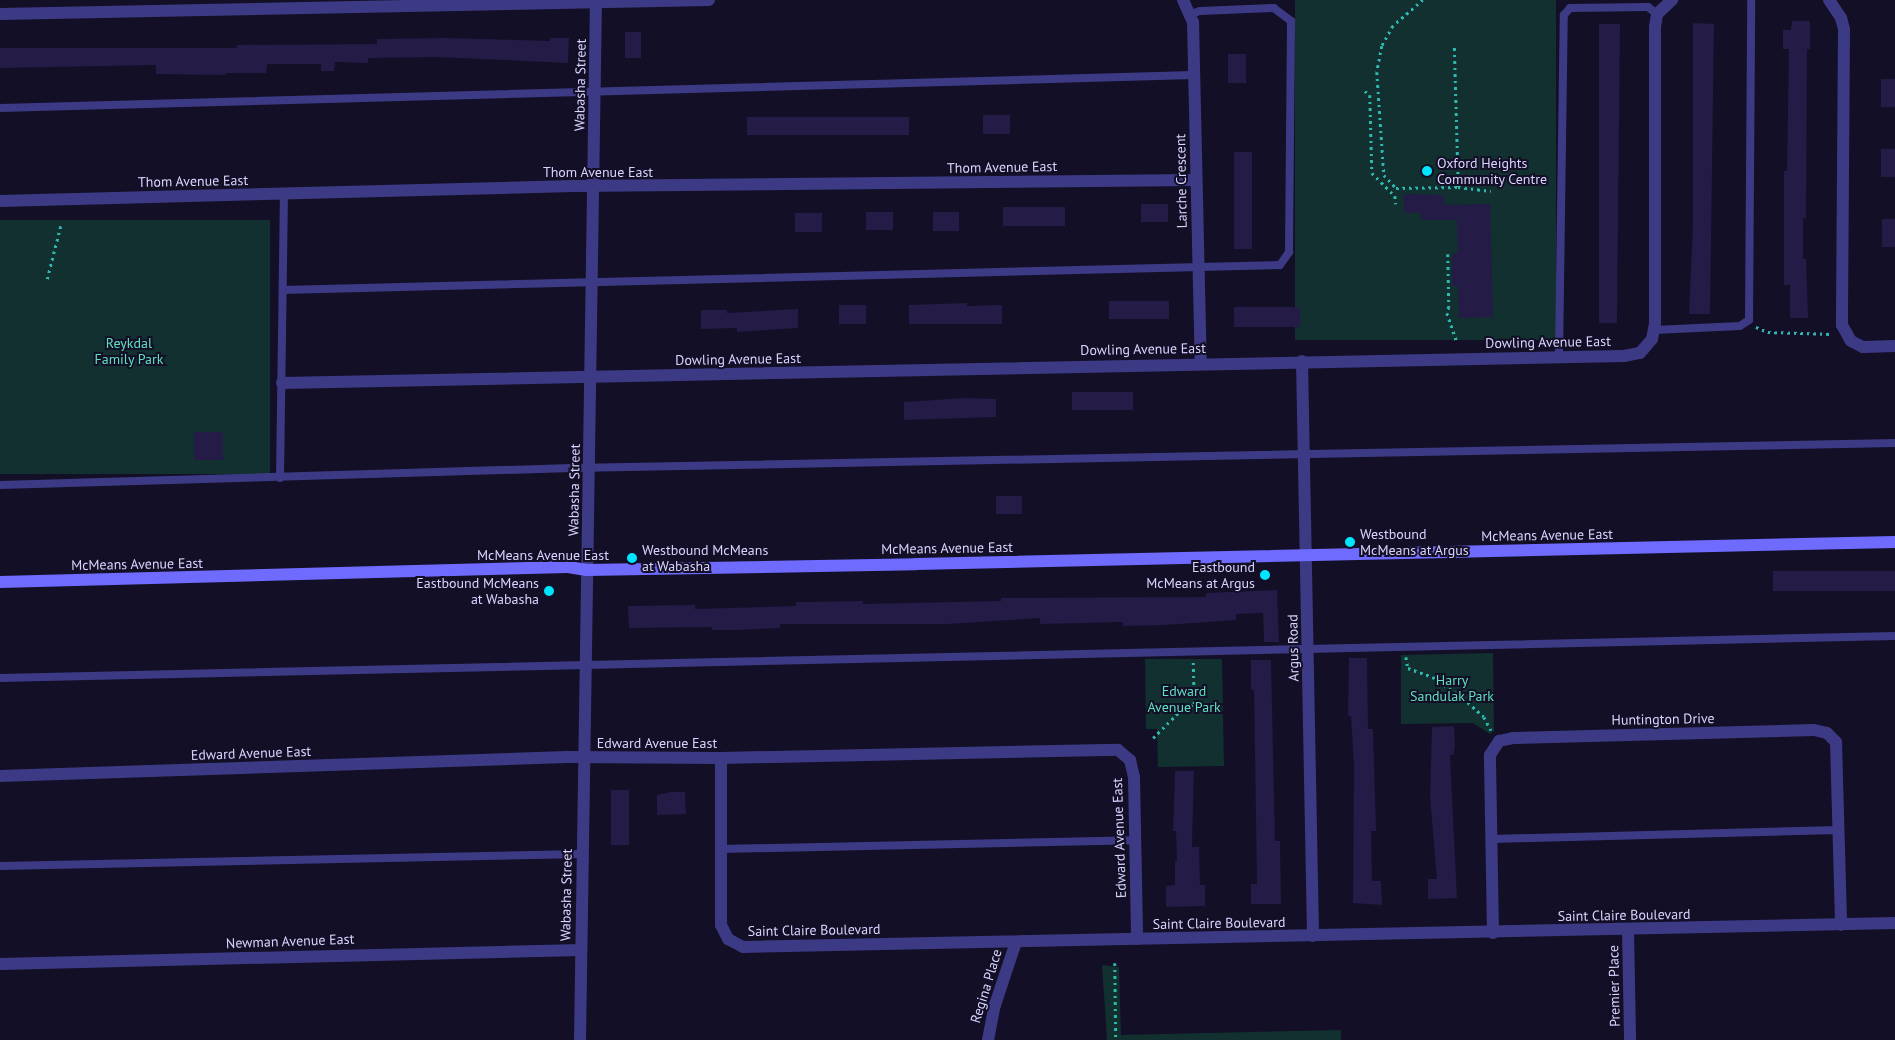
<!DOCTYPE html>
<style>
body{margin:0}
#map{position:relative;width:1895px;height:1040px;overflow:hidden;background:#130f26;font-family:"PT Sans",sans-serif}
div>[style]{position:absolute}
.green>*{inset:0;background:#12302f;transform-origin:0 0}
.building>*{inset:0;background:#241b47;transform-origin:0 0}
.path>*{height:2.5px;margin-top:-1.25px;transform-origin:0;background:repeating-linear-gradient(90deg,#2fb8b0 0 2.5px,transparent 0 6.5px)}
.lane>*{height:8px;margin:-4px;padding:0 4px;transform-origin:4px;border-radius:4px;background:#3d3a85}
.street>*{height:12px;margin:-6px;padding:0 6px;transform-origin:6px;border-radius:6px;background:#3d3a85}
.secondary>*{height:12px;margin:-6px;padding:0 6px;transform-origin:6px;border-radius:6px;background:#6f6bff}
.dots>*{width:14px;height:14px;translate:-50% -50%;box-sizing:border-box;border:2px solid #130f26;border-radius:50%}
span{translate:-50% -50%;white-space:nowrap;text-align:center;line-height:1.15;-webkit-text-stroke:4px #130f26;paint-order:stroke}
.street-label{font-size:14px;color:#d9d4ff}
.poi-label{font-size:14px;color:#d9d4ff}
.left{translate:0 -50%;text-align:left}
.right{translate:-100% -50%;text-align:right}
.park-label{font-size:14px;color:#5fe0c0}
</style>
<div id="map">
<div class="green">
<div style="left:1295px;top:0;width:261px;height:340px"></div>
<div style="left:270px;top:220px;width:254px;height:270px;rotate:90deg"></div>
<div style="clip-path:polygon(1493px 653px,1494px 731px,1490px 734px,1473px 723px,1401px 724px,1401px 655px)"></div>
<div style="clip-path:polygon(1145px 659px,1222px 659px,1224px 766px,1158px 767px,1157px 729px,1146px 729px)"></div>
<div style="clip-path:polygon(1102px 965px,1119px 967px,1121px 1035px,1341px 1030px,1341px 1040px,1107px 1040px)"></div>
</div>
<div class="building">
<div style="clip-path:polygon(1792px 21px,1810px 21px,1810px 49px,1807px 49px,1806px 218px,1803px 218px,1803px 259px,1806px 259px,1808px 318px,1790px 318px,1790px 285px,1784px 285px,1784px 171px,1787px 171px,1789px 49px,1783px 49px,1783px 30px,1791px 30px)"></div>
<div style="clip-path:polygon(1693px 23px,1714px 24px,1710px 314px,1689px 314px,1693px 223px)"></div>
<div style="clip-path:polygon(1599px 24px,1620px 24px,1617px 323px,1599px 323px)"></div>
<div style="left:625px;top:32px;width:16px;height:26px"></div>
<div style="clip-path:polygon(444px 38px,550px 41px,550px 38px,569px 38px,568px 63px,436px 57px,368px 58px,368px 63px,335px 62px,334px 71px,321px 71px,321px 64px,267px 64px,266px 73px,226px 73px,226px 75px,156px 74px,156px 65px,0 68px,0 48px,237px 48px,237px 45px,377px 44px,377px 39px)"></div>
<div style="left:1228px;top:54px;width:18px;height:29px"></div>
<div style="left:1881px;top:79px;width:14px;height:28px"></div>
<div style="left:983px;top:115px;width:27px;height:19px"></div>
<div style="left:909px;top:117px;width:18px;height:162px;rotate:90deg"></div>
<div style="left:1881px;top:149px;width:14px;height:28px"></div>
<div style="left:1234px;top:152px;width:18px;height:97px"></div>
<div style="clip-path:polygon(1404px 194px,1444px 195px,1444px 205px,1490px 204px,1493px 317px,1459px 318px,1458px 286px,1452px 286px,1452px 254px,1458px 253px,1457px 220px,1421px 220px,1422px 213px,1404px 213px)"></div>
<div style="left:1141px;top:204px;width:27px;height:18px"></div>
<div style="left:1065px;top:207px;width:19px;height:62px;rotate:90deg"></div>
<div style="left:866px;top:212px;width:27px;height:18px"></div>
<div style="left:933px;top:212px;width:26px;height:19px"></div>
<div style="left:795px;top:213px;width:27px;height:19px"></div>
<div style="left:1882px;top:219px;width:13px;height:28px"></div>
<div style="left:1109px;top:301px;width:60px;height:18px"></div>
<div style="clip-path:polygon(967px 303px,967px 306px,1002px 305px,1002px 324px,909px 324px,909px 305px)"></div>
<div style="left:866px;top:305px;width:19px;height:27px;rotate:90deg"></div>
<div style="left:1300px;top:307px;width:20px;height:66px;rotate:90deg"></div>
<div style="clip-path:polygon(798px 309px,798px 328px,737px 332px,737px 328px,701px 329px,701px 310px,727px 310px,727px 313px)"></div>
<div style="left:1133px;top:392px;width:18px;height:61px;rotate:90deg"></div>
<div style="clip-path:polygon(965px 398px,996px 399px,996px 417px,904px 420px,904px 402px)"></div>
<div style="left:194px;top:432px;width:29px;height:28px"></div>
<div style="left:996px;top:496px;width:26px;height:18px"></div>
<div style="left:1895px;top:571px;width:20px;height:122px;rotate:90deg"></div>
<div style="clip-path:polygon(1277px 590px,1279px 642px,1264px 642px,1263px 613px,1236px 614px,1236px 620px,1165px 625px,1123px 626px,1123px 622px,1040px 624px,1040px 618px,947px 624px,780px 624px,780px 628px,738px 630px,712px 630px,712px 627px,629px 628px,628px 606px,695px 605px,695px 609px,796px 606px,796px 602px,809px 602px,863px 601px,863px 604px,1001px 601px,1001px 598px,1206px 597px,1206px 593px)"></div>
<div style="clip-path:polygon(1349px 658px,1367px 658px,1368px 729px,1373px 729px,1376px 831px,1371px 831px,1372px 881px,1381px 881px,1382px 905px,1353px 903px,1354px 766px,1351px 716px,1348px 716px)"></div>
<div style="clip-path:polygon(1251px 660px,1271px 660px,1275px 841px,1280px 841px,1281px 904px,1251px 904px,1251px 884px,1257px 884px,1254px 690px,1251px 690px)"></div>
<div style="clip-path:polygon(1454px 726px,1455px 747px,1453px 755px,1450px 755px,1457px 898px,1428px 899px,1428px 879px,1437px 879px,1430px 796px,1432px 727px)"></div>
<div style="clip-path:polygon(1175px 771px,1194px 771px,1192px 847px,1199px 847px,1200px 885px,1205px 885px,1205px 906px,1166px 907px,1166px 886px,1175px 885px,1175px 861px,1177px 861px,1176px 831px,1173px 831px)"></div>
<div style="left:611px;top:790px;width:18px;height:55px"></div>
<div style="clip-path:polygon(671px 792px,685px 792px,686px 814px,657px 815px,657px 795px)"></div>
</div>
<div class="path">
<div style="left:1423px;top:0;width:40px;rotate:139deg"></div>
<div style="left:1393px;top:26px;width:23px;rotate:119deg"></div>
<div style="left:1382px;top:46px;width:26px;rotate:101deg"></div>
<div style="left:1377px;top:72px;width:103px;rotate:86.1deg"></div>
<div style="left:1384px;top:175px;width:18px;rotate:47deg"></div>
<div style="left:1396px;top:188px;width:62px;rotate:-0.9deg"></div>
<div style="left:1458px;top:187px;width:141px;rotate:-91.6deg"></div>
<div style="left:1365px;top:91px;width:6px;rotate:39deg"></div>
<div style="left:1370px;top:95px;width:78px;rotate:88.5deg"></div>
<div style="left:1372px;top:173px;width:33px;rotate:45deg"></div>
<div style="left:1395px;top:196px;width:8px;rotate:83deg"></div>
<div style="left:1458px;top:187px;width:33px;rotate:7deg"></div>
<div style="left:1448px;top:254px;width:53px;rotate:88.9deg"></div>
<div style="left:1449px;top:307px;width:6px;rotate:108deg"></div>
<div style="left:1447px;top:313px;width:31px;rotate:71deg"></div>
<div style="left:47px;top:279px;width:57px;rotate:-75.7deg"></div>
<div style="left:1756px;top:327px;width:13px;rotate:23deg"></div>
<div style="left:1768px;top:332px;width:64px;rotate:1.8deg"></div>
<div style="left:1406px;top:657px;width:11px;rotate:80deg"></div>
<div style="left:1408px;top:668px;width:27px;rotate:20deg"></div>
<div style="left:1433px;top:677px;width:37px;rotate:35deg"></div>
<div style="left:1463px;top:698px;width:28px;rotate:42deg"></div>
<div style="left:1484px;top:717px;width:15px;rotate:62deg"></div>
<div style="left:1153px;top:738px;width:37px;rotate:-45deg"></div>
<div style="left:1179px;top:712px;width:17px;rotate:-28deg"></div>
<div style="left:1194px;top:704px;width:42px;rotate:-91.4deg"></div>
<div style="left:1115px;top:963px;width:77px;rotate:89.3deg"></div>
</div>
<div class="lane">
<div style="left:0;top:108px;width:1194px;rotate:-1.58deg"></div>
<div style="left:283px;top:290px;width:997px;rotate:-1.44deg"></div>
<div style="left:1280px;top:265px;width:16px;rotate:-55deg"></div>
<div style="left:1289px;top:252px;width:231px;rotate:-89.5deg"></div>
<div style="left:1291px;top:21px;width:21px;rotate:-143deg"></div>
<div style="left:1274px;top:8px;width:74px;rotate:177.7deg"></div>
<div style="left:1200px;top:11px;width:9px;rotate:162deg"></div>
<div style="left:1654px;top:330px;width:86px;rotate:-2.7deg"></div>
<div style="left:1740px;top:326px;width:11px;rotate:-34deg"></div>
<div style="left:1749px;top:320px;width:320px;rotate:-89.6deg"></div>
<div style="left:1559px;top:357px;width:342px;rotate:-89.2deg"></div>
<div style="left:1564px;top:15px;width:9px;rotate:-49deg"></div>
<div style="left:1570px;top:8px;width:78px;rotate:-0.7deg"></div>
<div style="left:1648px;top:7px;width:11px;rotate:38deg"></div>
<div style="left:280px;top:478px;width:284px;rotate:-89.2deg"></div>
<div style="left:0;top:485px;width:572px;rotate:-1.7deg"></div>
<div style="left:572px;top:468px;width:1323px;rotate:-1.08deg"></div>
<div style="left:0;top:678px;width:1895px;rotate:-1.27deg"></div>
<div style="left:1492px;top:839px;width:347px;rotate:-1.5deg"></div>
<div style="left:721px;top:849px;width:414px;rotate:-1.2deg"></div>
<div style="left:0;top:866px;width:582px;rotate:-1.18deg"></div>
</div>
<div class="street">
<div style="left:1183px;top:0;width:24px;rotate:66deg"></div>
<div style="left:1193px;top:22px;width:341px;rotate:88.7deg"></div>
<div style="left:1829px;top:0;width:22px;rotate:56deg"></div>
<div style="left:1841px;top:18px;width:11px;rotate:75deg"></div>
<div style="left:1844px;top:29px;width:296px;rotate:90.4deg"></div>
<div style="left:1842px;top:325px;width:18px;rotate:61deg"></div>
<div style="left:1851px;top:341px;width:13px;rotate:27deg"></div>
<div style="left:1863px;top:347px;width:32px;rotate:-2deg"></div>
<div style="left:0;top:14px;width:709px;rotate:-1.13deg"></div>
<div style="left:0;top:201px;width:574px;rotate:-1.5deg"></div>
<div style="left:574px;top:186px;width:622px;rotate:-0.55deg"></div>
<div style="left:1302px;top:361px;width:575px;rotate:88.9deg"></div>
<div style="left:282px;top:383px;width:1342px;rotate:-1.15deg"></div>
<div style="left:1624px;top:356px;width:16px;rotate:-11deg"></div>
<div style="left:1640px;top:353px;width:18px;rotate:-49deg"></div>
<div style="left:1652px;top:339px;width:15px;rotate:-79deg"></div>
<div style="left:1655px;top:324px;width:297px;rotate:-90deg"></div>
<div style="left:1655px;top:27px;width:13px;rotate:-81deg"></div>
<div style="left:1657px;top:14px;width:21px;rotate:-43deg"></div>
<div style="left:721px;top:758px;width:167px;rotate:90deg"></div>
<div style="left:721px;top:925px;width:16px;rotate:63deg"></div>
<div style="left:728px;top:939px;width:17px;rotate:28deg"></div>
<div style="left:743px;top:947px;width:1152px;rotate:-1.19deg"></div>
<div style="left:0;top:776px;width:567px;rotate:-1.92deg"></div>
<div style="left:567px;top:757px;width:154px;rotate:0.4deg"></div>
<div style="left:721px;top:758px;width:397px;rotate:-1.2deg"></div>
<div style="left:1118px;top:750px;width:16px;rotate:40deg"></div>
<div style="left:1130px;top:760px;width:17px;rotate:77deg"></div>
<div style="left:1134px;top:777px;width:162px;rotate:88.9deg"></div>
<div style="left:1628px;top:931px;width:109px;rotate:88.9deg"></div>
<div style="left:1493px;top:933px;width:178px;rotate:-91deg"></div>
<div style="left:1490px;top:755px;width:17px;rotate:-57deg"></div>
<div style="left:1499px;top:741px;width:14px;rotate:-12deg"></div>
<div style="left:1513px;top:738px;width:301px;rotate:-1.5deg"></div>
<div style="left:1814px;top:730px;width:13px;rotate:13deg"></div>
<div style="left:1827px;top:733px;width:13px;rotate:45deg"></div>
<div style="left:1836px;top:742px;width:183px;rotate:88.4deg"></div>
<div style="left:0;top:964px;width:581px;rotate:-1.38deg"></div>
<div style="left:580px;top:1040px;width:1040px;rotate:-89.12deg"></div>
<div style="left:988px;top:1040px;width:36px;rotate:-79deg"></div>
<div style="left:995px;top:1005px;width:66px;rotate:-71.6deg"></div>
</div>
<div class="secondary">
<div style="left:0;top:582px;width:568px;rotate:-1.51deg"></div>
<div style="left:568px;top:567px;width:19px;rotate:9deg"></div>
<div style="left:587px;top:570px;width:329px;rotate:-1deg"></div>
<div style="left:916px;top:564px;width:979px;rotate:-1.29deg"></div>
</div>
<div class="dots">
<div style="left:1427px;top:171px;background:#00e5ff"></div>
<div style="left:1350px;top:542px;background:#00e5ff"></div>
<div style="left:632px;top:558px;background:#00e5ff"></div>
<div style="left:1265px;top:575px;background:#00e5ff"></div>
<div style="left:549px;top:591px;background:#00e5ff"></div>
</div>
<div class="street-label">
<span style="left:580px;top:85px;rotate:-89deg">Wabasha Street</span>
<span style="left:1002px;top:167px;rotate:-1deg">Thom Avenue East</span>
<span style="left:598px;top:172px">Thom Avenue East</span>
<span style="left:193px;top:181px;rotate:-1deg">Thom Avenue East</span>
<span style="left:1181px;top:181px;rotate:-91deg">Larche Crescent</span>
<span style="left:1548px;top:342px;rotate:-1deg">Dowling Avenue East</span>
<span style="left:1143px;top:349px;rotate:-1deg">Dowling Avenue East</span>
<span style="left:738px;top:359px;rotate:-1deg">Dowling Avenue East</span>
<span style="left:574px;top:490px;rotate:-89deg">Wabasha Street</span>
<span style="left:1547px;top:535px;rotate:-1deg">McMeans Avenue East</span>
<span style="left:947px;top:548px;rotate:-1deg">McMeans Avenue East</span>
<span style="left:543px;top:555px">McMeans Avenue East</span>
<span style="left:137px;top:564px;rotate:-1deg">McMeans Avenue East</span>
<span style="left:1293px;top:648px;rotate:-91deg">Argus Road</span>
<span style="left:1663px;top:719px;rotate:-1deg">Huntington Drive</span>
<span style="left:657px;top:743px">Edward Avenue East</span>
<span style="left:251px;top:753px;rotate:-2deg">Edward Avenue East</span>
<span style="left:1119px;top:838px;rotate:-92deg">Edward Avenue East</span>
<span style="left:566px;top:895px;rotate:-89deg">Wabasha Street</span>
<span style="left:1624px;top:915px;rotate:-1deg">Saint Claire Boulevard</span>
<span style="left:1219px;top:923px;rotate:-1deg">Saint Claire Boulevard</span>
<span style="left:814px;top:930px;rotate:-1deg">Saint Claire Boulevard</span>
<span style="left:290px;top:941px;rotate:-2deg">Newman Avenue East</span>
<span style="left:986px;top:986px;rotate:-73deg">Regina Place</span>
<span style="left:1614px;top:986px;rotate:-91deg">Premier Place</span>
</div>
<div class="poi-label">
<span class="left" style="left:1437px;top:171px">Oxford Heights<br>Community Centre</span>
<span class="left" style="left:1360px;top:542px">Westbound<br>McMeans at Argus</span>
<span class="left" style="left:642px;top:558px">Westbound McMeans<br>at Wabasha</span>
<span class="right" style="left:1255px;top:575px">Eastbound<br>McMeans at Argus</span>
<span class="right" style="left:539px;top:591px">Eastbound McMeans<br>at Wabasha</span>
</div>
<div class="park-label">
<span style="left:129px;top:351px">Reykdal<br>Family Park</span>
<span style="left:1452px;top:688px">Harry<br>Sandulak Park</span>
<span style="left:1184px;top:699px">Edward<br>Avenue Park</span>
</div>
</div>
